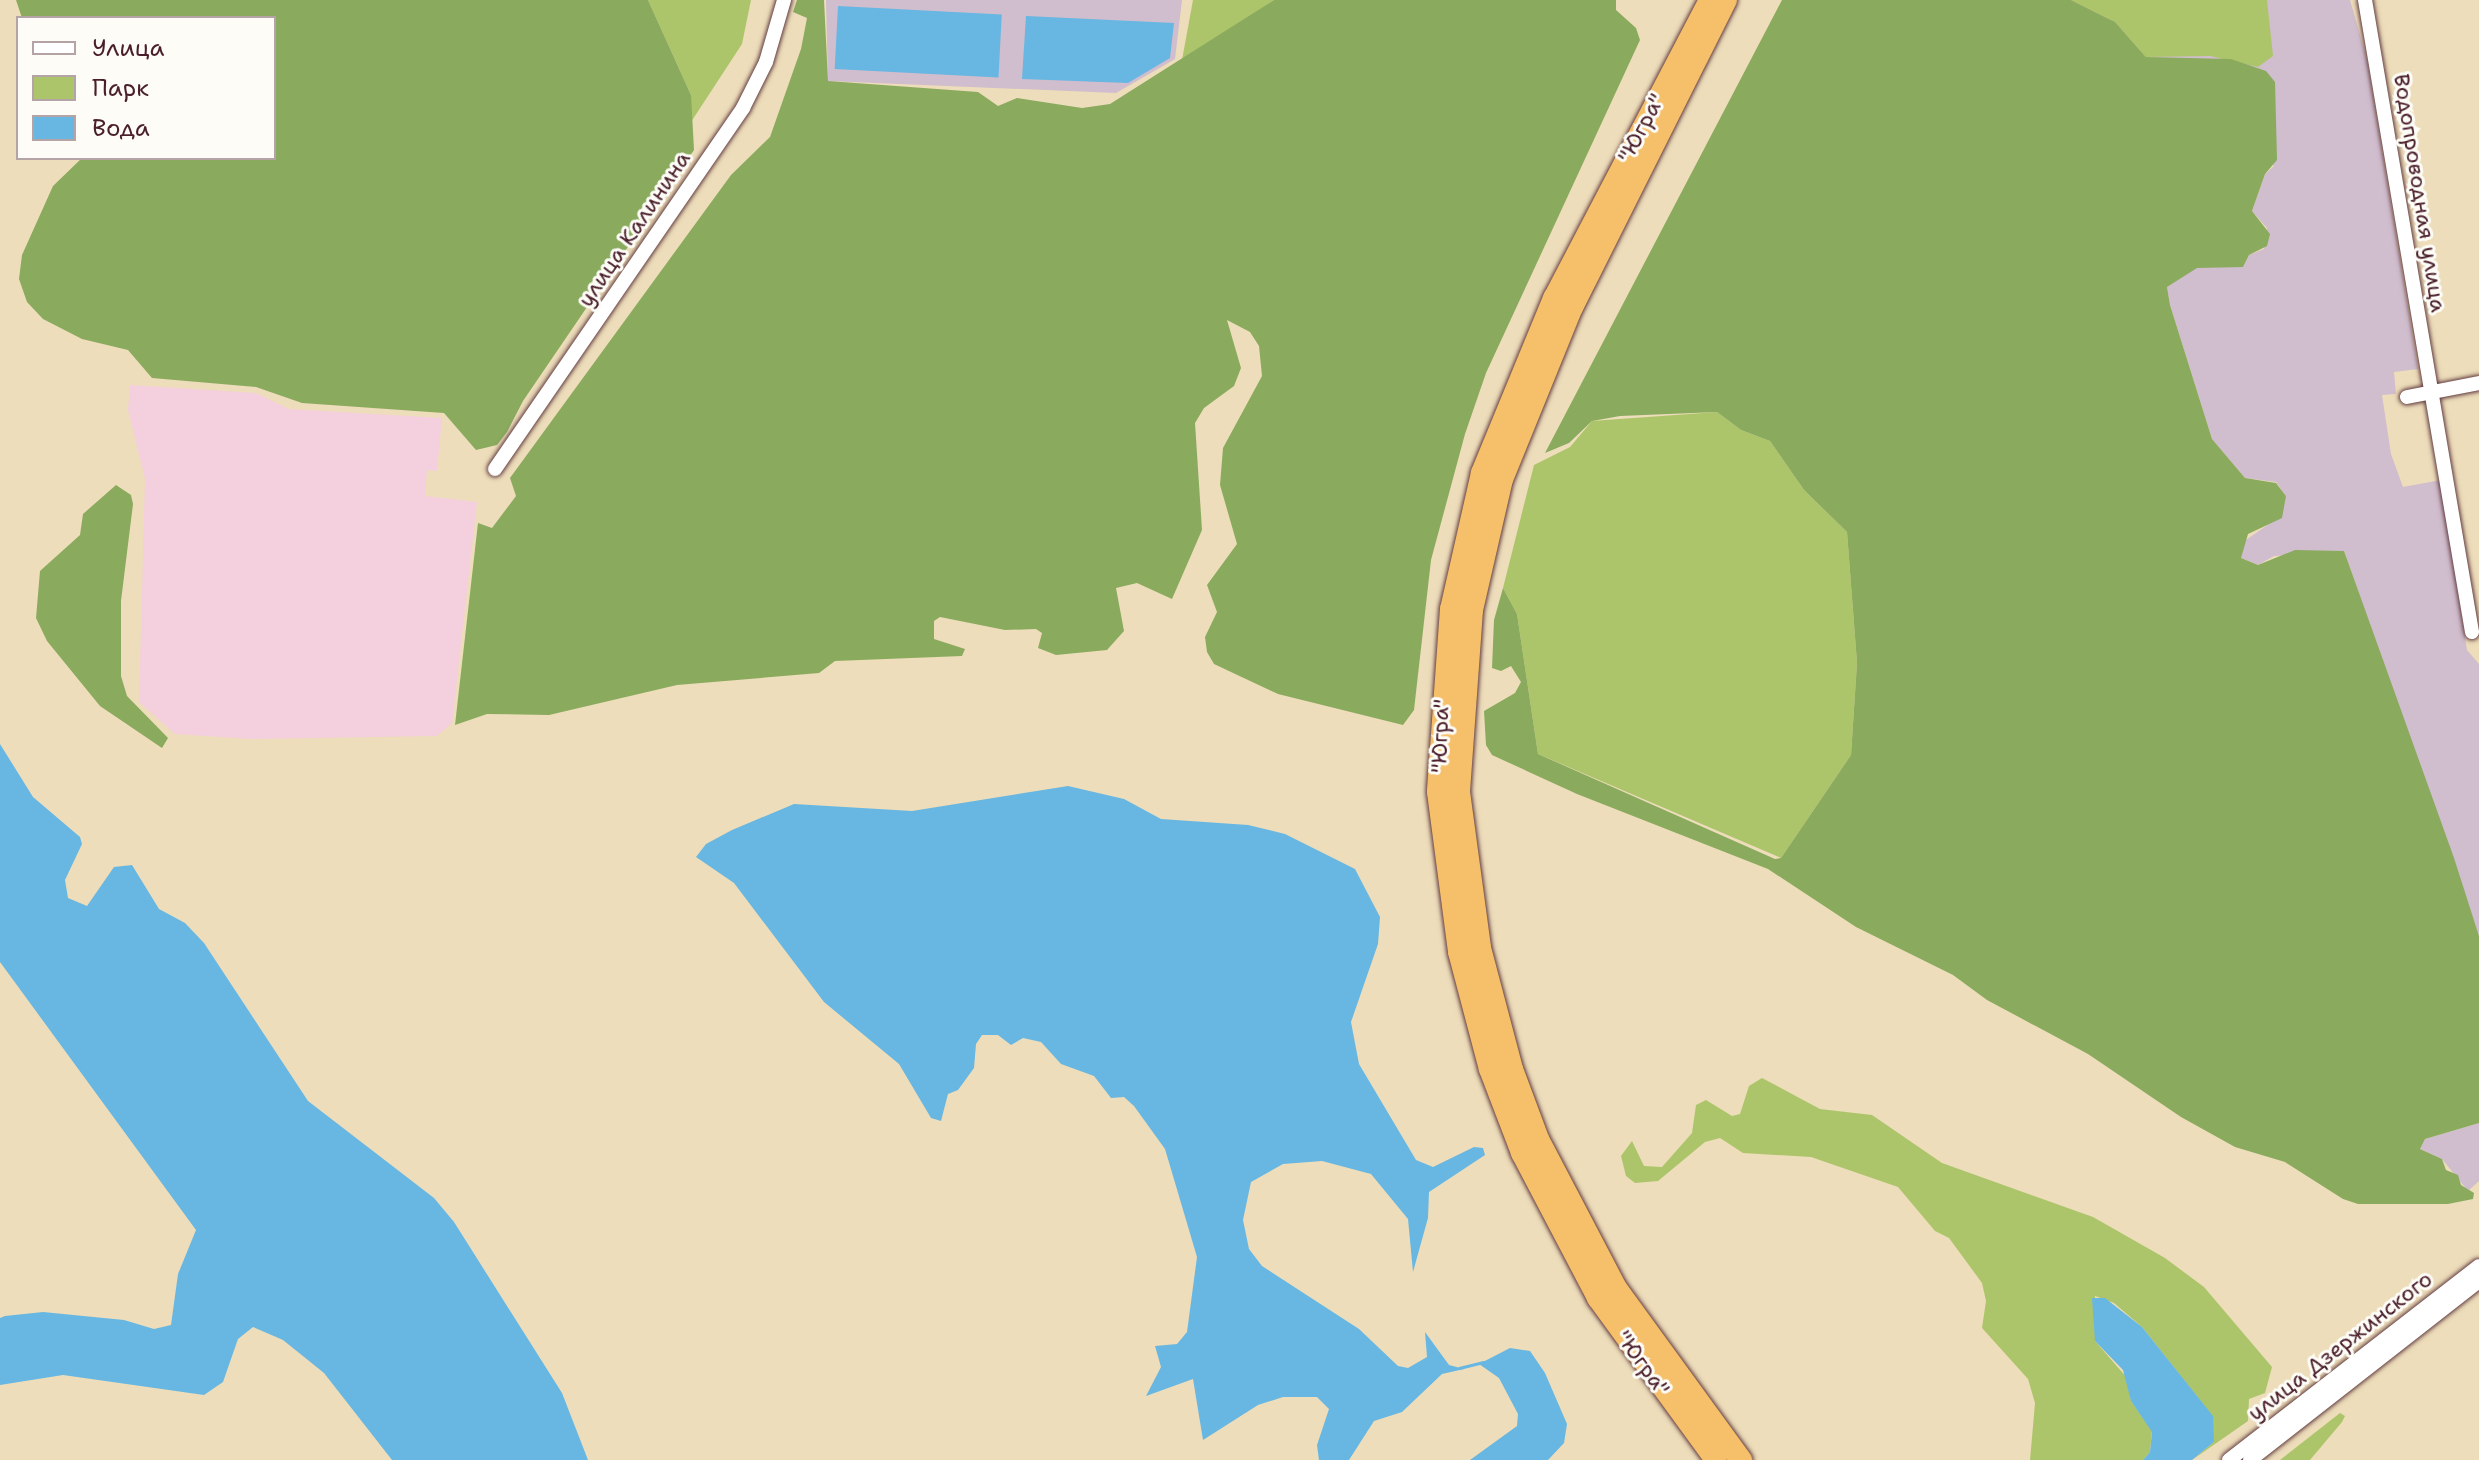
<!DOCTYPE html>
<meta charset="utf-8">
<style>
body{margin:0}
#map{position:relative;width:2479px;height:1460px;overflow:hidden;background:#edddba;font-family:"Shantell Sans",sans-serif}
div>[style]{position:absolute}
.built>*{inset:0;background:#f4cfdd}
.industrial>*{inset:0;background:#d0bdcd}
.green>*{inset:0;background:#adc56a}
.forest>*{inset:0;background:#8aaa5e}
.water>*{inset:0;background:#67b7e2;transform-origin:0 0}
.stream>*{height:3px;margin:-1.5px;padding:0 1.5px;transform-origin:1.5px;border-radius:1.5px;background:#67b7e2}
.roads{filter:drop-shadow(0 0 2px #623c40) drop-shadow(0 0 2px #623c40)}
.minor>*{height:14px;margin:-7px;padding:0 7px;transform-origin:7px;border-radius:7px;background:#fff}
.highway>*{height:22px;margin:-11px;padding:0 11px;transform-origin:11px;border-radius:11px;background:#f6c06b}
span{translate:-50% -50%;white-space:nowrap;text-align:center;line-height:1.15;-webkit-text-stroke:6px #fdfcf7;paint-order:stroke}
.street-label{font-size:22px;color:#4a1f2b}
.legend{position:absolute;left:16px;top:16px;width:260px;height:144px;box-sizing:border-box;background:#fdfcf7;border:2px solid #b5a4a5;margin:0;padding:10px 14px;list-style:none;font-size:24px;color:#4a1f2b}
.legend li{display:flex;align-items:center;gap:16px;height:40px}
.legend b{width:40px;border:2px solid #b5a4a5}
</style>
<div id="map">
<div class="built">
<div style="clip-path:polygon(130px 385px,256px 393px,289px 409px,442px 418px,437px 471px,427px 470px,425px 496px,477px 502px,452px 723px,437px 736px,250px 739px,175px 734px,139px 702px,145px 479px,128px 410px)"></div>
</div>
<div class="industrial">
<div style="clip-path:polygon(826px 0,1182px 0,1175px 59px,1116px 93px,828px 81px)"></div>
<div style="clip-path:polygon(2071px 0,2350px 0,2367px 59px,2418px 369px,2394px 372px,2396px 394px,2382px 395px,2391px 454px,2403px 487px,2441px 480px,2467px 650px,2479px 664px,2479px 936px,2344px 551px,2274px 556px,2258px 565px,2241px 558px,2243px 542px,2269px 524px,2286px 496px,2276px 482px,2245px 478px,2212px 439px,2170px 305px,2167px 287px,2197px 267px,2243px 267px,2249px 255px,2264px 249px,2267px 228px,2252px 211px,2265px 174px,2274px 166px,2103px 13px)"></div>
<div style="clip-path:polygon(2479px 1123px,2479px 1181px,2468px 1191px,2442px 1159px,2420px 1149px,2425px 1139px)"></div>
</div>
<div class="green">
<div style="clip-path:polygon(648px 0,751px 0,742px 44px,691px 122px,691px 95px)"></div>
<div style="clip-path:polygon(1193px 0,1274px 0,1182px 60px)"></div>
<div style="clip-path:polygon(2071px 0,2267px 0,2273px 56px,2258px 67px,2210px 56px,2146px 57px,2115px 22px)"></div>
<div style="clip-path:polygon(1717px 412px,1741px 430px,1770px 441px,1804px 490px,1847px 532px,1857px 663px,1851px 755px,1781px 858px,1538px 754px,1517px 614px,1503px 588px,1534px 465px,1570px 447px,1592px 421px)"></div>
<div style="clip-path:polygon(1762px 1078px,1820px 1109px,1872px 1115px,1942px 1163px,2093px 1217px,2165px 1258px,2204px 1287px,2272px 1367px,2265px 1393px,2249px 1399px,2248px 1421px,2192px 1460px,2214px 1442px,2203px 1404px,2142px 1327px,2114px 1303px,2095px 1296px,2095px 1341px,2128px 1379px,2131px 1401px,2152px 1431px,2150px 1452px,2143px 1460px,2030px 1460px,2035px 1403px,2028px 1379px,1982px 1328px,1986px 1301px,1982px 1283px,1949px 1238px,1935px 1231px,1898px 1187px,1811px 1157px,1743px 1153px,1720px 1138px,1705px 1142px,1658px 1181px,1635px 1183px,1626px 1176px,1621px 1156px,1632px 1141px,1644px 1166px,1662px 1167px,1692px 1133px,1696px 1105px,1706px 1100px,1732px 1116px,1740px 1114px,1749px 1086px)"></div>
<div style="clip-path:polygon(2340px 1413px,2345px 1416px,2342px 1422px,2310px 1460px,2280px 1460px)"></div>
</div>
<div class="forest">
<div style="clip-path:polygon(16px 0,648px 0,691px 95px,694px 150px,523px 401px,507px 432px,497px 445px,476px 450px,444px 413px,302px 403px,256px 387px,152px 378px,128px 350px,82px 339px,43px 319px,27px 302px,19px 279px,22px 255px,53px 186px,82px 158px,274px 158px,274px 18px,22px 18px)"></div>
<div style="clip-path:polygon(797px 0,824px 0,828px 81px,978px 92px,998px 106px,1017px 98px,1082px 108px,1110px 104px,1274px 0,1616px 0,1616px 10px,1636px 28px,1640px 40px,1486px 373px,1465px 434px,1431px 560px,1414px 710px,1403px 725px,1278px 694px,1214px 664px,1207px 652px,1205px 637px,1217px 612px,1207px 585px,1237px 544px,1220px 485px,1223px 448px,1262px 376px,1259px 346px,1250px 332px,1227px 320px,1241px 368px,1234px 386px,1204px 408px,1195px 423px,1202px 530px,1172px 599px,1137px 583px,1116px 588px,1124px 631px,1107px 650px,1056px 655px,1038px 648px,1042px 633px,1036px 629px,1005px 630px,940px 617px,934px 621px,934px 639px,965px 649px,962px 656px,835px 661px,819px 673px,677px 685px,549px 715px,487px 714px,455px 725px,478px 523px,492px 528px,516px 496px,510px 478px,731px 175px,770px 137px,801px 49px,807px 18px,793px 12px)"></div>
<div style="clip-path:polygon(1782px 0,2071px 0,2115px 22px,2146px 57px,2231px 59px,2266px 71px,2275px 82px,2277px 160px,2265px 174px,2252px 211px,2270px 234px,2267px 246px,2249px 255px,2243px 267px,2197px 268px,2167px 287px,2170px 305px,2212px 439px,2245px 478px,2276px 483px,2286px 496px,2282px 518px,2248px 534px,2241px 558px,2258px 565px,2295px 550px,2344px 551px,2454px 858px,2479px 936px,2479px 1123px,2425px 1139px,2420px 1149px,2442px 1159px,2446px 1170px,2458px 1175px,2461px 1185px,2474px 1193px,2473px 1199px,2448px 1204px,2358px 1204px,2343px 1199px,2285px 1162px,2235px 1147px,2181px 1117px,2088px 1054px,1987px 1000px,1953px 975px,1856px 927px,1768px 869px,1577px 794px,1492px 755px,1486px 745px,1484px 711px,1515px 693px,1521px 682px,1511px 666px,1501px 671px,1492px 668px,1494px 620px,1503px 588px,1517px 614px,1538px 754px,1775px 859px,1781px 858px,1851px 755px,1857px 663px,1847px 532px,1804px 490px,1770px 441px,1741px 430px,1717px 412px,1620px 416px,1592px 421px,1569px 443px,1545px 453px)"></div>
<div style="clip-path:polygon(116px 485px,131px 495px,133px 504px,121px 601px,121px 676px,127px 696px,168px 738px,162px 748px,100px 706px,47px 641px,36px 618px,40px 571px,80px 535px,83px 514px)"></div>
</div>
<div class="water">
<div style="left:838px;top:6px;width:164px;height:63px;rotate:3deg"></div>
<div style="clip-path:polygon(1026px 16px,1174px 23px,1170px 58px,1128px 83px,1022px 79px)"></div>
<div style="clip-path:polygon(0 744px,33px 797px,80px 837px,82px 844px,65px 880px,68px 898px,87px 906px,114px 867px,132px 865px,159px 909px,185px 923px,204px 943px,308px 1101px,434px 1198px,454px 1222px,562px 1393px,588px 1460px,392px 1460px,324px 1373px,283px 1340px,253px 1327px,238px 1339px,223px 1382px,204px 1395px,63px 1375px,0 1385px,0 1318px,5px 1316px,43px 1312px,124px 1320px,154px 1329px,171px 1325px,178px 1274px,196px 1230px,0 962px)"></div>
<div style="clip-path:polygon(1068px 786px,1124px 799px,1161px 819px,1248px 825px,1285px 834px,1355px 869px,1380px 917px,1378px 944px,1351px 1022px,1359px 1064px,1416px 1160px,1433px 1167px,1474px 1147px,1483px 1148px,1485px 1155px,1429px 1192px,1428px 1218px,1413px 1272px,1408px 1219px,1371px 1174px,1322px 1161px,1283px 1164px,1251px 1182px,1243px 1220px,1249px 1249px,1262px 1266px,1359px 1329px,1398px 1366px,1408px 1368px,1427px 1357px,1425px 1332px,1449px 1365px,1464px 1369px,1442px 1374px,1402px 1412px,1374px 1421px,1349px 1460px,1319px 1460px,1317px 1445px,1329px 1409px,1317px 1397px,1283px 1397px,1258px 1405px,1203px 1440px,1193px 1379px,1146px 1396px,1161px 1367px,1155px 1346px,1177px 1344px,1187px 1332px,1197px 1257px,1165px 1149px,1134px 1106px,1124px 1097px,1111px 1098px,1094px 1076px,1061px 1064px,1041px 1042px,1023px 1038px,1011px 1045px,998px 1035px,982px 1035px,976px 1044px,974px 1068px,958px 1090px,948px 1094px,941px 1121px,931px 1118px,899px 1064px,824px 1002px,734px 883px,696px 857px,706px 844px,732px 830px,794px 804px,912px 811px)"></div>
<div style="clip-path:polygon(2092px 1298px,2105px 1298px,2142px 1327px,2213px 1416px,2214px 1442px,2192px 1460px,2143px 1460px,2150px 1452px,2152px 1432px,2131px 1401px,2123px 1370px,2095px 1341px)"></div>
<div style="clip-path:polygon(1510px 1348px,1530px 1351px,1545px 1373px,1567px 1424px,1564px 1443px,1548px 1460px,1470px 1460px,1517px 1426px,1518px 1414px,1499px 1378px,1479px 1364px)"></div>
</div>
<div class="stream">
<div style="left:1459px;top:1368px;width:25px;rotate:-14deg"></div>
</div>
<div class="roads">
<div class="minor">
<div style="left:2365px;top:0;width:641px;rotate:80.39deg"></div>
<div style="left:2407px;top:397px;width:73px;rotate:-11deg"></div>
<div style="left:495px;top:469px;width:438px;rotate:-55.5deg"></div>
<div style="left:743px;top:108px;width:51px;rotate:-63.4deg"></div>
<div style="left:766px;top:62px;width:65px;rotate:-73.8deg"></div>
<div style="left:2229px;top:1460px;width:316px;rotate:-37.8deg"></div>
<div style="left:2250px;top:1460px;width:291px;rotate:-38deg"></div>
</div>
<div class="highway">
<div style="left:1710px;top:0;width:336px;rotate:117.6deg"></div>
<div style="left:1554px;top:298px;width:189px;rotate:112.4deg"></div>
<div style="left:1482px;top:473px;width:139px;rotate:102.8deg"></div>
<div style="left:1451px;top:609px;width:183px;rotate:94.1deg"></div>
<div style="left:1438px;top:792px;width:161px;rotate:82.5deg"></div>
<div style="left:1459px;top:952px;width:121px;rotate:75.2deg"></div>
<div style="left:1490px;top:1069px;width:90px;rotate:69.1deg"></div>
<div style="left:1522px;top:1153px;width:164px;rotate:62.3deg"></div>
<div style="left:1598px;top:1298px;width:200px;rotate:53.9deg"></div>
<div style="left:1726px;top:0;width:343px;rotate:116.6deg"></div>
<div style="left:1572px;top:307px;width:186px;rotate:112.1deg"></div>
<div style="left:1502px;top:479px;width:134px;rotate:102.9deg"></div>
<div style="left:1472px;top:610px;width:182px;rotate:94.1deg"></div>
<div style="left:1459px;top:792px;width:157px;rotate:82.3deg"></div>
<div style="left:1480px;top:948px;width:125px;rotate:75.2deg"></div>
<div style="left:1512px;top:1069px;width:75px;rotate:69.6deg"></div>
<div style="left:1538px;top:1139px;width:168px;rotate:62.4deg"></div>
<div style="left:1616px;top:1288px;width:213px;rotate:54deg"></div>
</div>
</div>
<div class="street-label">
<span style="left:1641px;top:128px;rotate:-62deg">"Югра"</span>
<span style="left:2420px;top:193px;rotate:81deg">Водопроводная улица</span>
<span style="left:634px;top:229px;rotate:-56deg">улица Калинина</span>
<span style="left:1440px;top:736px;rotate:-88deg">"Югра"</span>
<span style="left:2340px;top:1346px;rotate:-38deg">улица Дзержинского</span>
<span style="left:1643px;top:1363px;rotate:54deg">"Югра"</span>
</div>
<ul class="legend">
<li><b style="height:10px;background:#fff"></b>Улица</li>
<li><b style="height:22px;background:#adc56a"></b>Парк</li>
<li><b style="height:22px;background:#67b7e2"></b>Вода</li>
</ul>
</div>
